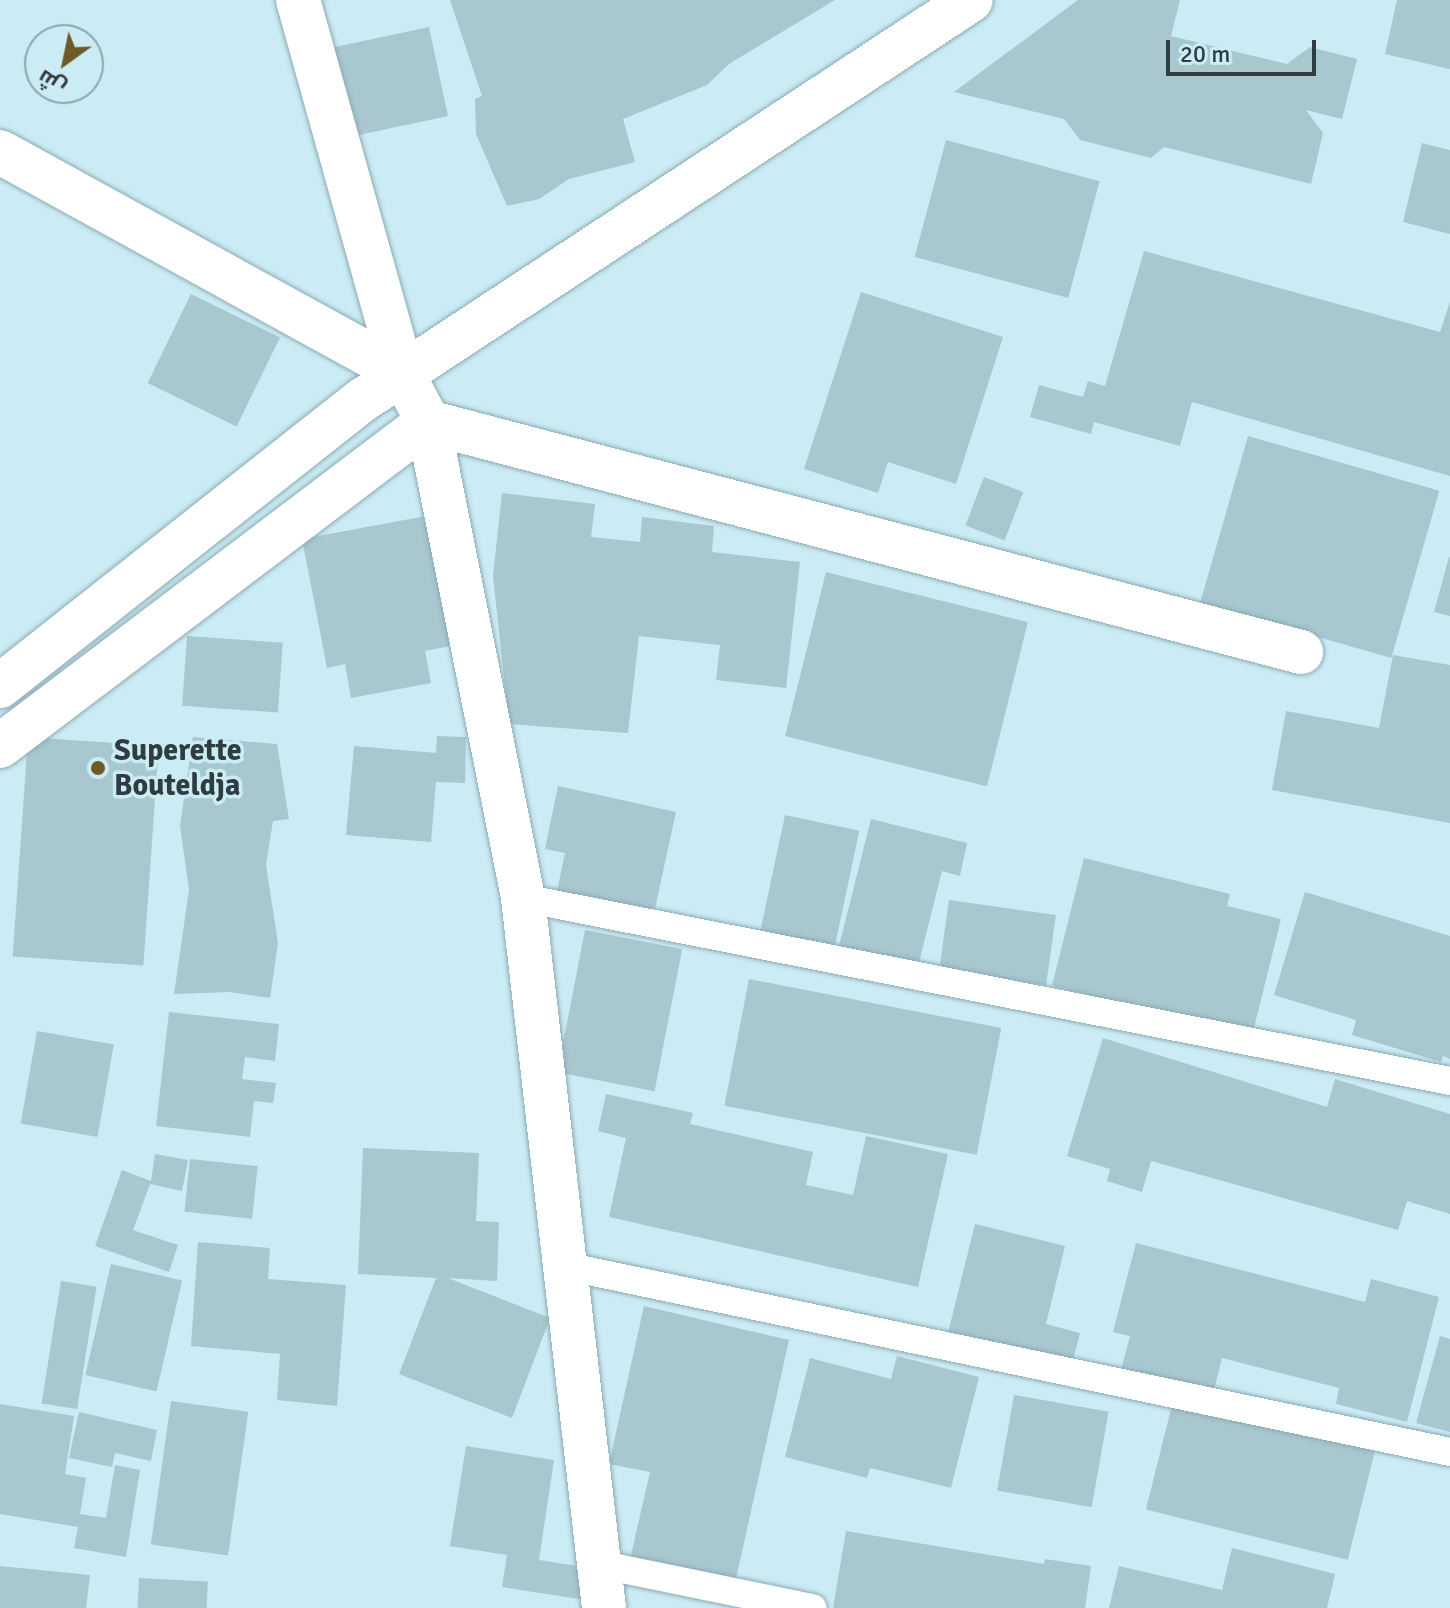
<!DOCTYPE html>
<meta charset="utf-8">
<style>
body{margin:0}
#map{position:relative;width:1450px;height:1608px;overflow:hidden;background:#cbecf4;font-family:Signika,Cairo,sans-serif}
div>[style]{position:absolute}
.building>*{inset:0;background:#a8c7cf;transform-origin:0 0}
.roads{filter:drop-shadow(0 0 2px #8cabb3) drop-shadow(0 0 2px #8cabb3)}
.lane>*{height:28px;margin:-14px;padding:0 14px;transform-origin:14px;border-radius:14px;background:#fff}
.street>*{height:44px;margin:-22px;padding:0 22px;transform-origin:22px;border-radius:22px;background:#fff}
.secondary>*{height:44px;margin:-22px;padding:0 22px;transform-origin:22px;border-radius:22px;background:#fff}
.dots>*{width:22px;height:22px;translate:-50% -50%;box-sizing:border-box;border:4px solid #cbecf4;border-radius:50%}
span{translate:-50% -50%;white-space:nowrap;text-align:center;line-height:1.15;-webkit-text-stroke:7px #cbecf4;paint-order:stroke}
.poi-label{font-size:30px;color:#303d40;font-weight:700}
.left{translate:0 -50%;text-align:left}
.north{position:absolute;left:24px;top:24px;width:80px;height:80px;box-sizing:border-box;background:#cbecf4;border:2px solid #8da6ac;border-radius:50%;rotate:213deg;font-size:22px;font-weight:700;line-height:32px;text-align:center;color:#303d40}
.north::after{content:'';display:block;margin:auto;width:28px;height:36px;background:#6e5928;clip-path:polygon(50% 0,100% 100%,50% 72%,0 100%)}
.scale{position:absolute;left:1166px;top:40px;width:150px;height:36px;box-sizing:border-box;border:4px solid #303d40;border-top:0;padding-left:10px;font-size:24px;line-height:28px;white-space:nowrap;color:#303d40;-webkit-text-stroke:6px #cbecf4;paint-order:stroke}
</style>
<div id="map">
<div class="building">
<div style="clip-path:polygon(450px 0,835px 0,729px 64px,707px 85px,623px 119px,635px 162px,569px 179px,539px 199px,507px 206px,476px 134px,475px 99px,482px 96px)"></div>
<div style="clip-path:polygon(1078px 0,1180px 0,1171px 36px,1287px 64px,1310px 47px,1357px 59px,1342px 119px,1306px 110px,1323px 133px,1311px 184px,1164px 147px,1151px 158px,1080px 140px,1064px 119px,954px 92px)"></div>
<div style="clip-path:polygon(1397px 0,1450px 0,1450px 69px,1385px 54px)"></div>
<div style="left:429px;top:27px;width:91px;height:109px;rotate:78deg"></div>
<div style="left:946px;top:140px;width:159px;height:121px;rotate:15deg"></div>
<div style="clip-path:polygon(1422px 143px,1450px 150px,1450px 234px,1403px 222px)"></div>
<div style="clip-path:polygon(1144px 251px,1440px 332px,1450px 302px,1450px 476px,1192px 402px,1180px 446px,1094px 422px,1091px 434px,1030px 417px,1039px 385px,1083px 397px,1088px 381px,1105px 386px)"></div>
<div style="clip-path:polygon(861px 292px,1003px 337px,956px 484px,888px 462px,878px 493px,804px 469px)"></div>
<div style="left:191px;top:294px;width:99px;height:99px;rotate:26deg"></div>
<div style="left:1248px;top:436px;width:199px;height:174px;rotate:16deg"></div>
<div style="left:984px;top:477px;width:42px;height:52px;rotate:21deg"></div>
<div style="clip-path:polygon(502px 493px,595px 504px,591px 537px,640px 542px,642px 517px,714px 526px,712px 552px,800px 562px,786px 688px,716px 680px,720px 645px,639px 636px,628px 733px,509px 724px,493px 576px)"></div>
<div style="clip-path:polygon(426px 516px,450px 646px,425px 651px,431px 683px,351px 698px,345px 664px,327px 668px,302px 539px)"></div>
<div style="clip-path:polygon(1449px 557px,1450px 557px,1450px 616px,1434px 612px)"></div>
<div style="left:826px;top:572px;width:208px;height:169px;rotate:14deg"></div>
<div style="left:187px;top:636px;width:96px;height:70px;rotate:4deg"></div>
<div style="clip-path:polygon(1393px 655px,1450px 665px,1450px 823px,1272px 790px,1286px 711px,1379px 728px)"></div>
<div style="clip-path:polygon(437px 736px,466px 737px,465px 783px,436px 782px,431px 842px,346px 835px,354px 746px,436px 753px)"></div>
<div style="left:28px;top:737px;width:131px;height:220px;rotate:4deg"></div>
<div style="clip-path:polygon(193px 737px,277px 744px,289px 819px,273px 821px,266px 865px,278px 943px,270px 998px,230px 992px,174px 994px,189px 890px,180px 826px)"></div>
<div style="clip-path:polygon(558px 786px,676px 812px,654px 913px,557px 891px,565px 853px,545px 849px)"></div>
<div style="left:785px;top:815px;width:76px;height:126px;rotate:12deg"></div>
<div style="clip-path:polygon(871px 819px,967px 843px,960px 876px,942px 871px,915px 978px,836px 958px)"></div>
<div style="clip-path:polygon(1084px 858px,1230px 894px,1227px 906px,1281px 919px,1252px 1036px,1052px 986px)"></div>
<div style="clip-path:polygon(1305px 892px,1450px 936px,1450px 1059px,1443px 1056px,1441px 1062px,1352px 1035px,1356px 1020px,1274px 995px)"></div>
<div style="left:949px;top:900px;width:108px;height:71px;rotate:8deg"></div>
<div style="left:585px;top:930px;width:99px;height:145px;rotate:11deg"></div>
<div style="left:749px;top:979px;width:257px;height:129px;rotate:11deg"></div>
<div style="clip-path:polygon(169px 1012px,279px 1024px,275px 1061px,245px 1057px,242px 1079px,276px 1083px,273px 1103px,254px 1101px,250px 1137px,156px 1126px)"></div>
<div style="left:37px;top:1031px;width:78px;height:94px;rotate:10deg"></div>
<div style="clip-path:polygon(1103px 1038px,1327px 1107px,1335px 1079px,1450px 1114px,1450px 1214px,1407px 1201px,1398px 1230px,1151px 1161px,1142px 1192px,1107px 1181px,1110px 1169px,1067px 1156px)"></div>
<div style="clip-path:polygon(606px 1094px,693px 1113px,690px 1124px,813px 1152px,806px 1185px,853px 1195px,866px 1136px,948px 1154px,918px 1287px,609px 1217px,626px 1138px,598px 1131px)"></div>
<div style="clip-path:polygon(363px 1148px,479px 1153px,476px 1221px,499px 1222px,497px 1281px,448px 1278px,550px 1318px,512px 1418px,399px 1374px,436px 1278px,358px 1274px)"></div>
<div style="clip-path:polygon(155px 1154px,188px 1160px,182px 1191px,150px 1184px,133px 1230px,178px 1245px,169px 1272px,95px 1246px,122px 1170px,151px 1181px)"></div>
<div style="left:190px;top:1159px;width:68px;height:53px;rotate:6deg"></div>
<div style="clip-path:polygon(975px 1224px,1065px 1246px,1046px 1324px,1080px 1333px,1071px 1368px,947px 1337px)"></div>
<div style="clip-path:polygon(198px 1242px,270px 1248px,268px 1279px,346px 1285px,337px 1406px,277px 1400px,280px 1354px,191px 1346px)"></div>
<div style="clip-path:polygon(1136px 1243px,1365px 1302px,1371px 1279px,1439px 1297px,1407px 1422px,1336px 1404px,1339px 1388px,1222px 1358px,1213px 1394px,1121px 1370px,1130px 1336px,1113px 1332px)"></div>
<div style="left:111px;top:1264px;width:73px;height:114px;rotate:13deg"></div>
<div style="left:61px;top:1281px;width:36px;height:124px;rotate:9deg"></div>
<div style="clip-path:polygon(644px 1306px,789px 1340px,734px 1588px,629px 1564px,650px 1472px,609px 1464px)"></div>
<div style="clip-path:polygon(1440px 1336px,1450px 1339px,1450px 1432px,1416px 1423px)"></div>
<div style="clip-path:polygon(897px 1356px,979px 1377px,951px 1488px,870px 1468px,867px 1478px,785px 1457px,810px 1358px,891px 1379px)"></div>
<div style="left:1014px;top:1395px;width:96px;height:97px;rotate:10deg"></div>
<div style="left:1174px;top:1397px;width:208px;height:116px;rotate:14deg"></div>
<div style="left:171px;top:1401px;width:78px;height:145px;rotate:8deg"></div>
<div style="clip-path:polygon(0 1404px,74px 1416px,65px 1474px,86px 1478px,80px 1514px,106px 1518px,115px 1465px,140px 1470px,126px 1557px,74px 1548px,78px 1527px,0 1514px)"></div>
<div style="clip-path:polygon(79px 1412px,157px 1430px,151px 1461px,115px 1453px,112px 1467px,69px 1458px)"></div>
<div style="clip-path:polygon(466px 1446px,554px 1460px,539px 1560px,590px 1568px,585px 1600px,502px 1587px,507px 1555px,450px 1546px)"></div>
<div style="clip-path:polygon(846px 1531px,1044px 1564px,1045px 1559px,1091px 1566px,1085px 1608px,833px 1608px)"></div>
<div style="clip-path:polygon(1232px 1548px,1335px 1574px,1327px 1608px,1109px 1608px,1119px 1566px,1222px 1590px)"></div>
<div style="clip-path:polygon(0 1566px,90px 1575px,86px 1608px,0 1608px)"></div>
<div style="left:139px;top:1578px;width:69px;height:30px;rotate:3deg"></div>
</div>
<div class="roads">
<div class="lane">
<div style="left:523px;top:898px;width:945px;rotate:11.17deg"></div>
<div style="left:565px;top:1266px;width:904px;rotate:11.87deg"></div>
<div style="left:598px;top:1564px;width:219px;rotate:11.6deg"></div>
</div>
<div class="street">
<div style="left:298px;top:0;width:387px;rotate:74.4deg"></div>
<div style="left:402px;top:373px;width:55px;rotate:62deg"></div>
<div style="left:428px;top:422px;width:485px;rotate:78.7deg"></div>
<div style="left:523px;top:898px;width:715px;rotate:83.49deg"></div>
<div style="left:0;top:152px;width:459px;rotate:28.8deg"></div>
<div style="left:0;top:746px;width:537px;rotate:-37.13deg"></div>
<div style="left:428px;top:422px;width:903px;rotate:14.76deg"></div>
</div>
<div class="secondary">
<div style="left:0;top:686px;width:464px;rotate:-38.3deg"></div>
<div style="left:364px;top:399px;width:726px;rotate:-33.32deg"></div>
</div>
</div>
<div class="dots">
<div style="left:98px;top:768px;background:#6e5928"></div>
</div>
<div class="poi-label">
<span class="left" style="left:114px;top:768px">Superette<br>Bouteldja</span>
</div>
<div class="north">ش</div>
<div class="scale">20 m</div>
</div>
